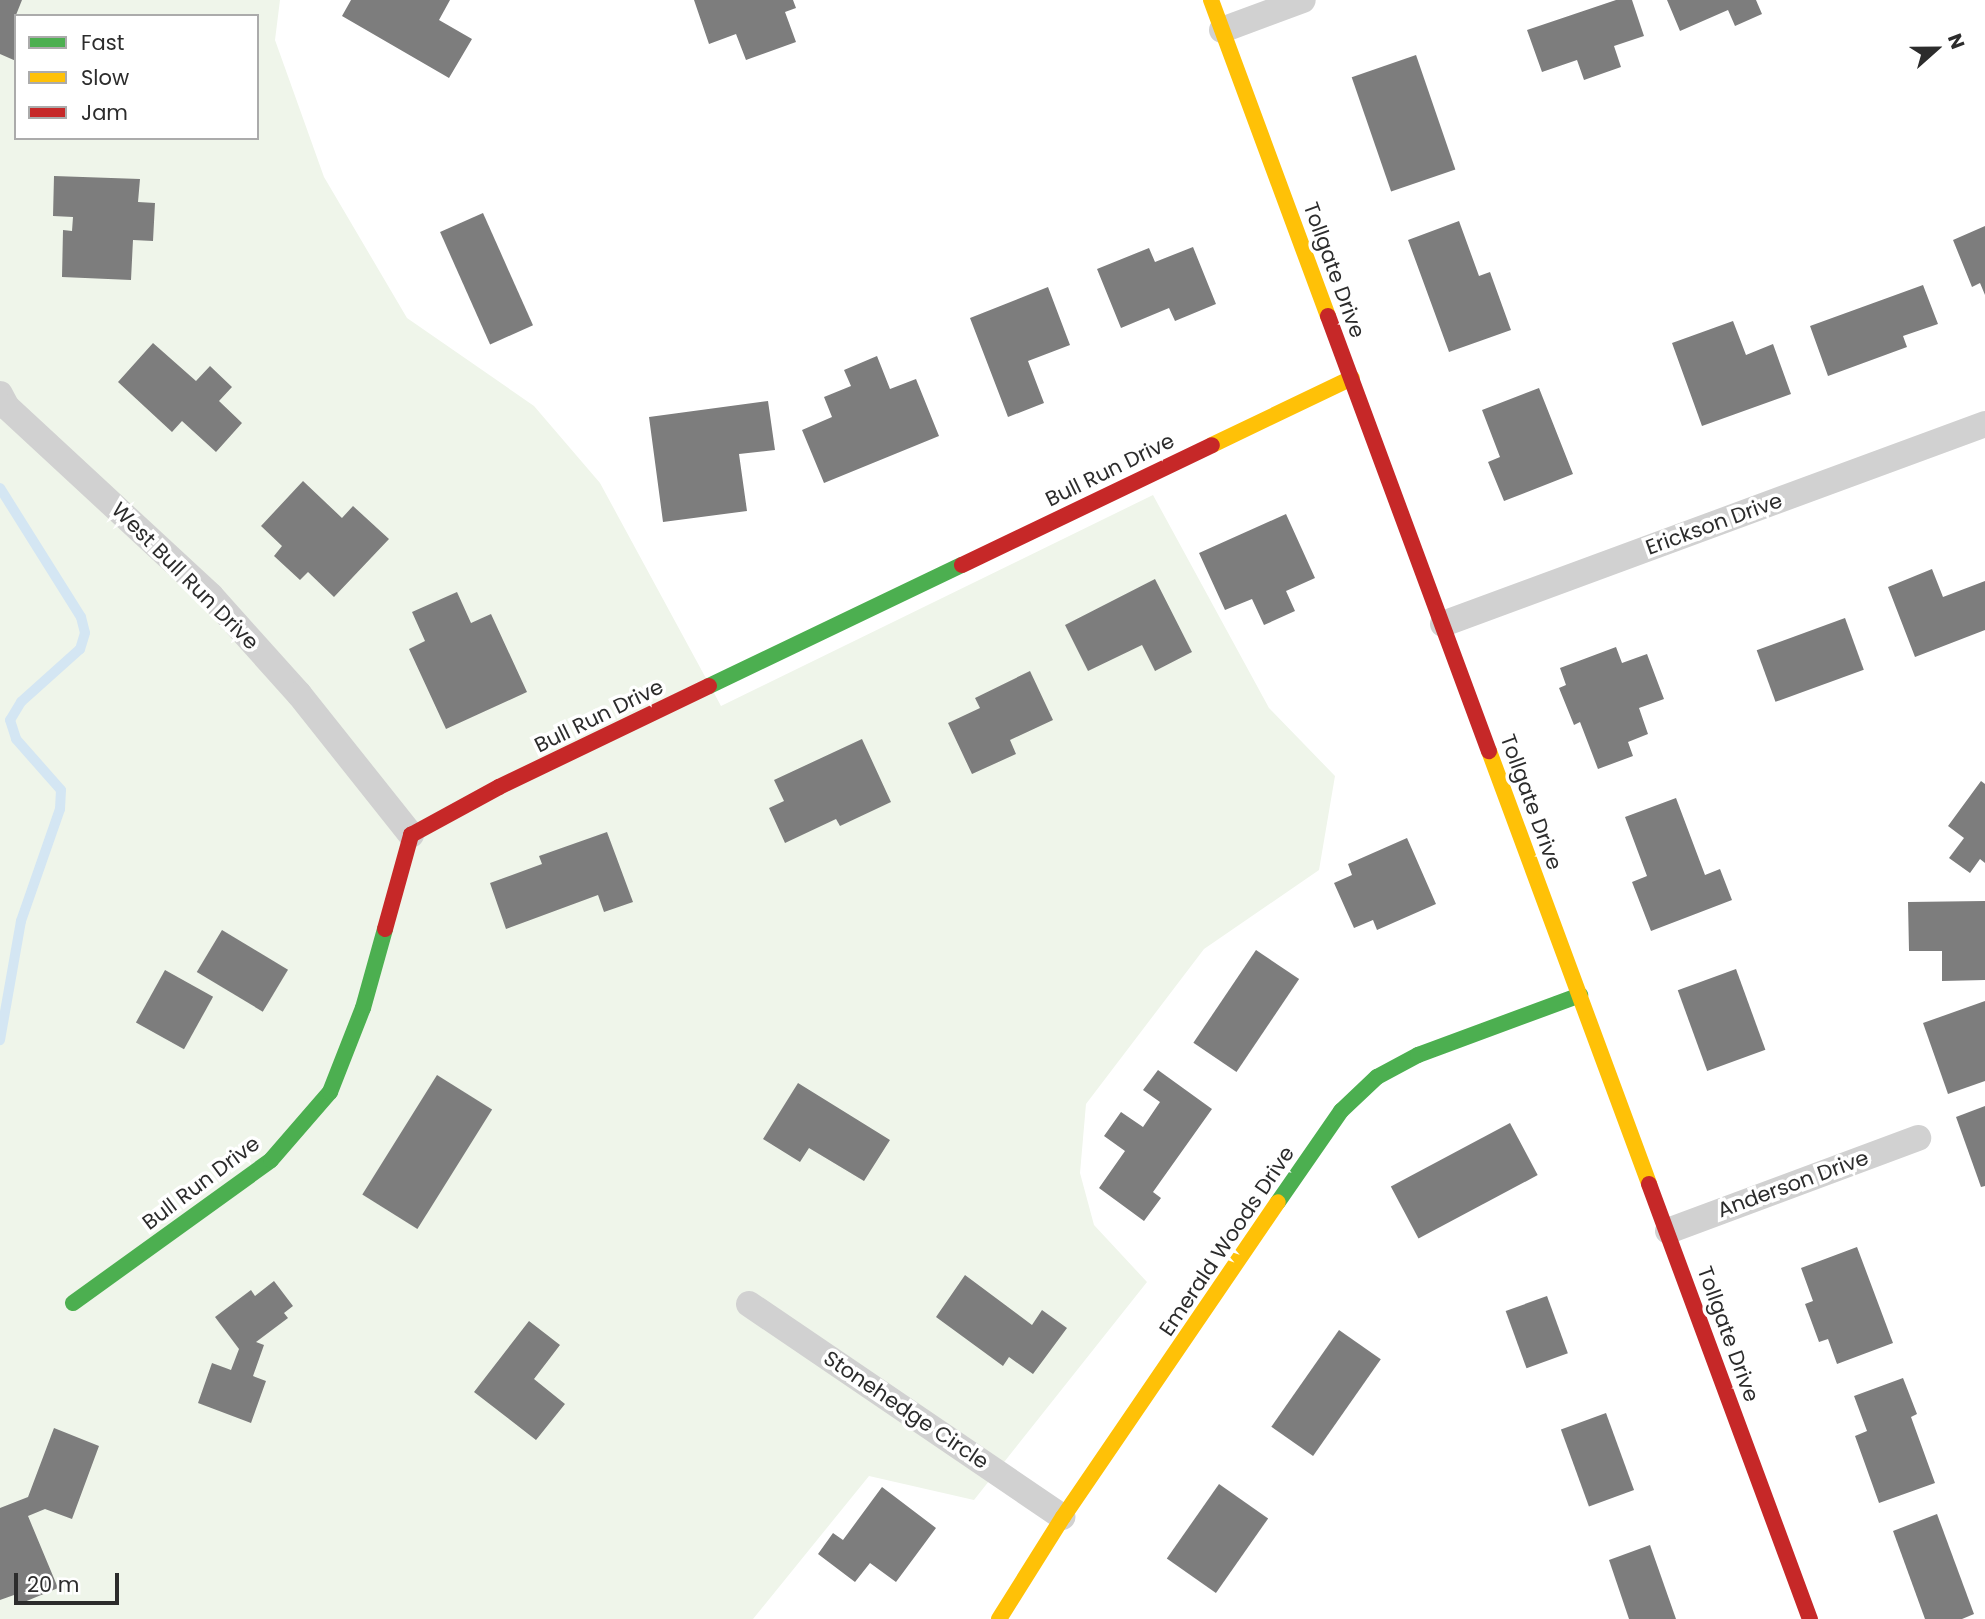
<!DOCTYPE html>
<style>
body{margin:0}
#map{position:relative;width:1985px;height:1619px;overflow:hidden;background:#fff;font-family:Poppins,sans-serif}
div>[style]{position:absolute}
.green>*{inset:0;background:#eff5ea}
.stream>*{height:10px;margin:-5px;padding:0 5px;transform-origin:5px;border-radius:5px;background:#d4e6f3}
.building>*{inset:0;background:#7d7d7d;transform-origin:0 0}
.street>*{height:26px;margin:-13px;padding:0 13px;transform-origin:13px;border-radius:13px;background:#d1d1d1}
.fast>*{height:16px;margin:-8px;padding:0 8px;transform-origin:8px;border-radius:8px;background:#4caf50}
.slow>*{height:16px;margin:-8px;padding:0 8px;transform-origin:8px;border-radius:8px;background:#ffc107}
.jam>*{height:16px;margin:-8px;padding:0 8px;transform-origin:8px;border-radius:8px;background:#c62828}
span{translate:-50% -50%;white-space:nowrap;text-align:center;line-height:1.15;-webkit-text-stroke:7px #fff;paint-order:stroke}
.street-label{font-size:21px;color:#2c2c2c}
.legend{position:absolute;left:14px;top:14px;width:245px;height:126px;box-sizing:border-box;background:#fff;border:2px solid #ababab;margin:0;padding:9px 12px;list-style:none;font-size:21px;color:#2c2c2c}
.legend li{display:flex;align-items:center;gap:14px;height:35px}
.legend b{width:35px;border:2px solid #ababab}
.north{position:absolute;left:1901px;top:14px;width:70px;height:70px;-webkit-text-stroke:5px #fff;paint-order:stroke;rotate:69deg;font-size:19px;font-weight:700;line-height:28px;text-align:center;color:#2c2c2c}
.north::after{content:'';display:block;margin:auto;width:24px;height:32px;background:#2c2c2c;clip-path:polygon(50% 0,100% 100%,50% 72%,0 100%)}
.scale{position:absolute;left:14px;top:1573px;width:105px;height:32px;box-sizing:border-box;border:4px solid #2c2c2c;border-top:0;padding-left:9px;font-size:21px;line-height:24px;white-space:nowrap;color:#2c2c2c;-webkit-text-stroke:5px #fff;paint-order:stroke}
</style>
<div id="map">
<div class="green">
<div style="clip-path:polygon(evenodd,0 0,280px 0,275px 40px,324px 177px,407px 318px,534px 406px,600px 483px,721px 706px,1153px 495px,1269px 708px,1335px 776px,1319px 870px,1204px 949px,1086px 1104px,1080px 1173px,1094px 1225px,1147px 1282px,974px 1500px,869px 1476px,753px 1619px,0 1619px,0 0,16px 16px,257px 16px,257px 138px,16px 138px,16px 16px)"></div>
</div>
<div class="stream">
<div style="left:0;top:488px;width:152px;rotate:57.9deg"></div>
<div style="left:81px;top:617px;width:16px;rotate:76deg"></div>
<div style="left:85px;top:633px;width:17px;rotate:107deg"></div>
<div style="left:80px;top:649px;width:79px;rotate:138.1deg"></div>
<div style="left:21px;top:702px;width:21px;rotate:121deg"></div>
<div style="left:10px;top:720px;width:20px;rotate:72deg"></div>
<div style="left:16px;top:739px;width:68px;rotate:48.6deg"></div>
<div style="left:61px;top:790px;width:19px;rotate:93deg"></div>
<div style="left:60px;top:809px;width:119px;rotate:109.2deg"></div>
<div style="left:21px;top:921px;width:121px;rotate:100deg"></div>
</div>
<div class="building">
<div style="clip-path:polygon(0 0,22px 0,16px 15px,16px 61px,0 54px)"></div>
<div style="clip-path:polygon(351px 0,450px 0,439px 20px,472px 39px,449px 78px,342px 16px)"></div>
<div style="clip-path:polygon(694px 0,793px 0,796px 8px,785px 12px,796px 42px,746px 60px,736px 34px,709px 44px)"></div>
<div style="clip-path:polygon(1616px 0,1632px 0,1644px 36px,1614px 46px,1621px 67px,1584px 80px,1577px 60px,1542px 72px,1527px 30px)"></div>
<div style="clip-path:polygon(1667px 0,1756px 0,1762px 14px,1735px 26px,1728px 10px,1680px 31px)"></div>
<div style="left:1416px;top:55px;width:121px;height:68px;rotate:71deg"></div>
<div style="clip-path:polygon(54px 176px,140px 179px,138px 202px,155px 203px,153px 241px,133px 240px,131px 280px,62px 277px,63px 230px,72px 231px,73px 217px,53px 216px)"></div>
<div style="left:483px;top:213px;width:123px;height:47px;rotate:66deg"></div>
<div style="clip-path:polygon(1459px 221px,1479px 276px,1490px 272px,1511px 330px,1449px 352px,1408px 240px)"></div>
<div style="clip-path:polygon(1985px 226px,1985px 295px,1980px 283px,1972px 287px,1953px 240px)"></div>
<div style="clip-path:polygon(1193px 247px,1216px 304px,1175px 321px,1169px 308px,1121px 328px,1097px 269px,1149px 248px,1155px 262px)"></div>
<div style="clip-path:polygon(1923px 285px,1938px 324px,1903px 336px,1907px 347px,1828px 376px,1810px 326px)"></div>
<div style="clip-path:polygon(1048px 287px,1070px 345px,1028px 361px,1044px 403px,1008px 417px,970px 318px)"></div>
<div style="clip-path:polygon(1733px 321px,1746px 355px,1773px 344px,1791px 394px,1702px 426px,1672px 343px)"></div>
<div style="clip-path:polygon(153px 343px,196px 381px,210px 366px,232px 387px,219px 401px,242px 423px,216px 452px,182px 421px,172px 432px,118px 382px)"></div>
<div style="clip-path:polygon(877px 356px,890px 389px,916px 379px,939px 436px,824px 483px,802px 430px,832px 417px,824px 397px,851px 386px,844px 370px)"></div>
<div style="clip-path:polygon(1539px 388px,1573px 474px,1504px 501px,1488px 462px,1500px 457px,1482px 410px)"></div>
<div style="clip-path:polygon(768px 401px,775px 450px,739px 454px,747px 511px,663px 522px,649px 417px)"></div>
<div style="clip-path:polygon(303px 481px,342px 518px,353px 506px,389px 539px,334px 597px,308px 572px,300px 580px,274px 556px,282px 546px,261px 526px)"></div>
<div style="clip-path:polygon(1286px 514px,1315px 578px,1286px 591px,1295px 611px,1264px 625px,1252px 599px,1225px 610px,1199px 553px)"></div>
<div style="clip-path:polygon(1932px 569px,1943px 597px,1985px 581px,1985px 630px,1915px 657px,1888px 587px)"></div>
<div style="clip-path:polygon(1155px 579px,1192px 652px,1155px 671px,1142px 645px,1088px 671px,1065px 625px)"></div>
<div style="clip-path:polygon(457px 592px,471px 623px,491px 614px,527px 692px,446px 729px,409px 649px,425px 641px,412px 612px)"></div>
<div style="left:1845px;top:618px;width:55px;height:94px;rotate:70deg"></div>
<div style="clip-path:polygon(1616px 647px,1622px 663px,1647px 654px,1664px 699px,1639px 708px,1648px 734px,1628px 742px,1633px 756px,1598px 769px,1580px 722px,1574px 725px,1559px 688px,1566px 685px,1560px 668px)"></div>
<div style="clip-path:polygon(1030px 671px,1053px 720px,1010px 740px,1016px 754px,972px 774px,948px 723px,980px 708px,975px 698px)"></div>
<div style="clip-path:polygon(862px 739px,891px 802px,840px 826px,836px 819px,785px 843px,769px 808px,784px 801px,774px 780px)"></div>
<div style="clip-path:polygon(1981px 781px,1985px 784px,1985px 863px,1980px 859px,1970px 873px,1949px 858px,1964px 838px,1948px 826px)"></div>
<div style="clip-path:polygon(1676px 798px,1705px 875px,1720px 869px,1732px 900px,1651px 931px,1632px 882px,1647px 876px,1625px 817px)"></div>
<div style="clip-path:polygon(607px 832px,633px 902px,604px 912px,598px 895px,506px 929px,490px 883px,542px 864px,539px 856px)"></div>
<div style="clip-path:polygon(1407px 838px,1436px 904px,1377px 930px,1373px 920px,1354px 928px,1334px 883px,1352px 875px,1348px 864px)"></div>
<div style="clip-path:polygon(1985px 901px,1985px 980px,1942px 981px,1942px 951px,1909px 951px,1908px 902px)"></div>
<div style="left:222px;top:930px;width:77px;height:49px;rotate:31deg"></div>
<div style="left:1256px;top:950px;width:52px;height:112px;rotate:34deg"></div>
<div style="left:1736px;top:969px;width:86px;height:62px;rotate:70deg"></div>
<div style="left:165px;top:970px;width:55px;height:60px;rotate:29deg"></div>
<div style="clip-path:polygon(1985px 1001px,1985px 1081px,1948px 1094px,1923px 1023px)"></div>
<div style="clip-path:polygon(1158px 1070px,1212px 1109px,1153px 1192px,1161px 1198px,1144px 1221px,1099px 1188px,1125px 1151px,1104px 1136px,1121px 1112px,1143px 1127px,1160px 1102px,1143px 1090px)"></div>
<div style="left:437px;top:1075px;width:65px;height:141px;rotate:32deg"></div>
<div style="clip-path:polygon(798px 1083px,890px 1140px,864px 1181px,809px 1148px,800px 1162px,763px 1139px)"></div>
<div style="clip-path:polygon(1985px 1106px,1985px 1186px,1981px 1187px,1956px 1117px)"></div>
<div style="left:1510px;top:1123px;width:59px;height:135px;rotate:62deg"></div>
<div style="clip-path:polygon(1857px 1247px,1893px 1343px,1837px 1364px,1828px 1339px,1819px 1342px,1805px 1304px,1813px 1301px,1801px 1268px)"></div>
<div style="clip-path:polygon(965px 1275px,1032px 1325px,1042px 1310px,1067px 1328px,1033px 1374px,1009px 1357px,1003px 1366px,936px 1317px)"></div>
<div style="clip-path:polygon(274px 1281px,293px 1306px,284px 1313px,288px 1318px,256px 1342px,264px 1345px,253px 1376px,266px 1381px,251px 1423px,198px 1403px,212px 1363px,231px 1370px,239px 1349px,215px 1317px,251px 1290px,255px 1296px)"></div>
<div style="left:1547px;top:1296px;width:61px;height:44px;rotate:70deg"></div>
<div style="clip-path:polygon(529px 1321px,560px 1345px,534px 1379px,565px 1404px,536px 1440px,474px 1392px)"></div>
<div style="left:1339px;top:1330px;width:51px;height:118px;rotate:35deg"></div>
<div style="clip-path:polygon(1903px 1378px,1917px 1414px,1911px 1417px,1935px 1483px,1879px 1503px,1855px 1436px,1867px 1431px,1854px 1396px)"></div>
<div style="left:1606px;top:1413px;width:82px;height:48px;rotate:70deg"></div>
<div style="clip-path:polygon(54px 1428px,99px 1446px,72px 1519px,45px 1509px,28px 1516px,58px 1588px,17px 1605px,14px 1595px,0 1600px,0 1508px,28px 1497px)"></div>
<div style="left:1219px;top:1484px;width:60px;height:91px;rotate:35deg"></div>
<div style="clip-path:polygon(882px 1487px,936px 1528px,896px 1582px,870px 1563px,855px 1582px,818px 1554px,833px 1533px,843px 1540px)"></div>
<div style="clip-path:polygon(1937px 1514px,1974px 1614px,1962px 1619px,1925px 1619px,1893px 1531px)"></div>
<div style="clip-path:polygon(1650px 1545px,1676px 1619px,1629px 1619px,1609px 1560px)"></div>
</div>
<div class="street">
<div style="left:1222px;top:30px;width:86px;rotate:-20.3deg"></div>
<div style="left:0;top:394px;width:15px;rotate:62deg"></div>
<div style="left:7px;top:407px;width:278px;rotate:42.8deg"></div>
<div style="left:211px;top:596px;width:132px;rotate:48.1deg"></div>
<div style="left:299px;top:694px;width:180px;rotate:51.5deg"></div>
<div style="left:1443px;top:624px;width:578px;rotate:-20.25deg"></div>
<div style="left:1668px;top:1231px;width:267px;rotate:-20.4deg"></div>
<div style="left:749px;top:1304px;width:379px;rotate:34.2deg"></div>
</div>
<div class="fast">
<div style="left:709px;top:686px;width:280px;rotate:-25.6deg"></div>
<div style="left:1278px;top:1202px;width:111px;rotate:-55.3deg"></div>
<div style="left:1341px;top:1111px;width:50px;rotate:-43.4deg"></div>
<div style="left:1377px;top:1077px;width:47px;rotate:-28.2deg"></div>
<div style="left:1418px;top:1055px;width:173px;rotate:-20.3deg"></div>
<div style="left:73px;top:1303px;width:244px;rotate:-35.8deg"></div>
<div style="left:271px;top:1160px;width:90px;rotate:-49.1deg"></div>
<div style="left:330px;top:1092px;width:90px;rotate:-68.6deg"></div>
<div style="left:363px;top:1008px;width:82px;rotate:-74.4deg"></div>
</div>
<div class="slow">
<div style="left:1211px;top:0;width:337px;rotate:69.7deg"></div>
<div style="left:1212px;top:445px;width:155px;rotate:-25.6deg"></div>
<div style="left:1489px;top:751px;width:462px;rotate:69.7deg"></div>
<div style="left:999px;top:1619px;width:120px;rotate:-57.9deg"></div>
<div style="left:1063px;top:1517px;width:381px;rotate:-55.7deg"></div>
</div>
<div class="jam">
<div style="left:1328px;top:316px;width:464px;rotate:69.7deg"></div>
<div style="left:962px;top:565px;width:277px;rotate:-25.6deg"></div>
<div style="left:385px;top:929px;width:98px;rotate:-74.5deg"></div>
<div style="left:411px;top:835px;width:100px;rotate:-28.6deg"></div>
<div style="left:499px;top:787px;width:233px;rotate:-25.7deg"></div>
<div style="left:1649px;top:1184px;width:464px;rotate:69.7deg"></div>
</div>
<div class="street-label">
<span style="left:1334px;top:270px;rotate:70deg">Tollgate Drive</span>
<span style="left:1110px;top:470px;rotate:-26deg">Bull Run Drive</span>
<span style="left:1714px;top:524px;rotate:-20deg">Erickson Drive</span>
<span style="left:185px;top:576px;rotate:45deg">West Bull Run Drive</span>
<span style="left:599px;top:716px;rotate:-26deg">Bull Run Drive</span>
<span style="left:1531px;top:802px;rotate:70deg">Tollgate Drive</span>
<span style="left:201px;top:1183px;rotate:-37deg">Bull Run Drive</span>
<span style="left:1793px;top:1184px;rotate:-20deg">Anderson Drive</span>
<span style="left:1227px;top:1241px;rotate:-56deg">Emerald Woods Drive</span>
<span style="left:1728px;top:1334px;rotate:70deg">Tollgate Drive</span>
<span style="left:906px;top:1410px;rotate:34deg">Stonehedge Circle</span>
</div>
<ul class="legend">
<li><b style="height:9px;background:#4caf50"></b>Fast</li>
<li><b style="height:9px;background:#ffc107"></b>Slow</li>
<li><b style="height:9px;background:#c62828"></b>Jam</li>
</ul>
<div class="north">N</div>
<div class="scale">20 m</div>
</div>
